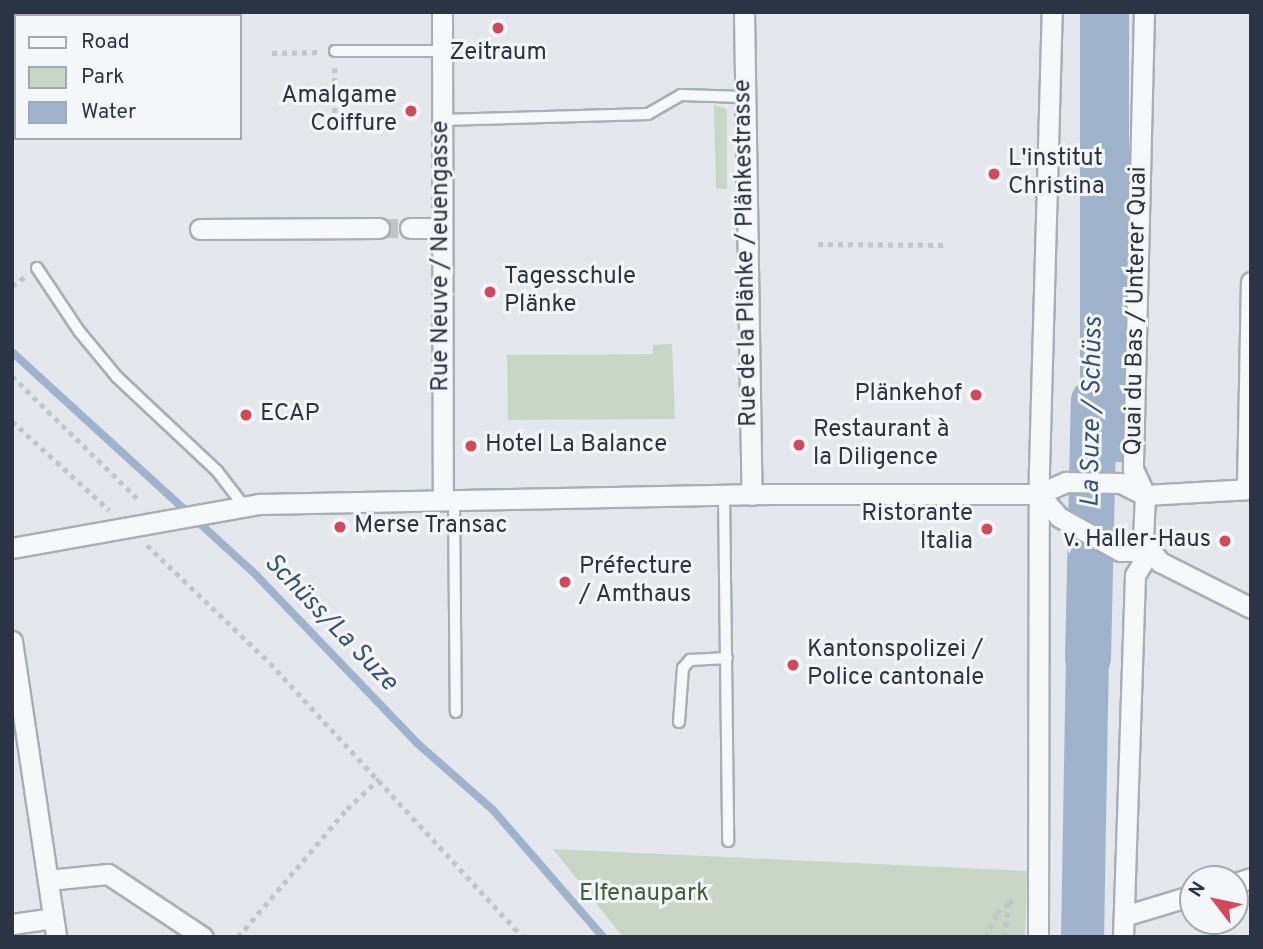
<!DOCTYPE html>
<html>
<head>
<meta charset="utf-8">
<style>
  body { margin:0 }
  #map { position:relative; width:1263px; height:949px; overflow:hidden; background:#e4e7ec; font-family:Overpass,sans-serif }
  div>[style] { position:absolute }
  .green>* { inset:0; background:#c9d6c5 }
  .water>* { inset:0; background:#9fb4cc; transform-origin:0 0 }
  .stream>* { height:8px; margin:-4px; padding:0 4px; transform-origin:4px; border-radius:4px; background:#9fb4cc }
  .river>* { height:46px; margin:-23px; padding:0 23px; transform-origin:23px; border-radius:23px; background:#9fb4cc }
  .minor-tunnel>* { height:19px; margin-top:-9.5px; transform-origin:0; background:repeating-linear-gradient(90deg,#bfc3cb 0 19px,transparent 0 29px) }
  .path>* { height:4.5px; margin-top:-2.25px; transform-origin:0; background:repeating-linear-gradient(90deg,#c2c5cb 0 5px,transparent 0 10px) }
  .roads { filter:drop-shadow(2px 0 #a9aeb7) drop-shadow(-2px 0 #a9aeb7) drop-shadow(0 2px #a9aeb7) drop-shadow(0 -2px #a9aeb7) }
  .service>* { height:10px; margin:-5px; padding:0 5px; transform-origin:5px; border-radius:5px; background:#f7f8fa }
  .minor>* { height:19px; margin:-9.5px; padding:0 9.5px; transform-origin:9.5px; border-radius:9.5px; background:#f7f8fa }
  .dots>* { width:19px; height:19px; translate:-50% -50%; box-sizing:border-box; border:4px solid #f4f6f9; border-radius:50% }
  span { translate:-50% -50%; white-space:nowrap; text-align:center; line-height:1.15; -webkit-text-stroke:6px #f4f6f9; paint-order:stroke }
  .poi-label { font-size:24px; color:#2b3445 }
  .right { translate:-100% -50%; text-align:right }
  .left { translate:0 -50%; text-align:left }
  .street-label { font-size:24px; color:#2b3445 }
  .park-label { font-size:24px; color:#3f6138 }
  .water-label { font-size:26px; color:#34527a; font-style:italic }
  .frame { position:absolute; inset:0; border:14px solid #2b3445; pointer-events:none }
  .legend { position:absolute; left:14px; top:14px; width:228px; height:126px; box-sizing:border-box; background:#f4f6f9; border:2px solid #a4a8b1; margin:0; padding:9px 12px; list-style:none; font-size:21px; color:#2b3445 }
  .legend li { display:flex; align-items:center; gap:14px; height:35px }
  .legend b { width:35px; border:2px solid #a4a8b1 }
  .north { position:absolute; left:1179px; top:865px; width:70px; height:70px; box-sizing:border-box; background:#f4f6f9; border:2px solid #a4a8b1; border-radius:50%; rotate:302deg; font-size:19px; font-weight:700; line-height:28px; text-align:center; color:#2b3445 }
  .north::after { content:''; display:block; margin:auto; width:24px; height:32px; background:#d1495b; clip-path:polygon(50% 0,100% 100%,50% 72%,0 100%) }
</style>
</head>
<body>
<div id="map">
  <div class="green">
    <div style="clip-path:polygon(714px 105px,727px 109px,727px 189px,716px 188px)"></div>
    <div style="clip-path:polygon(672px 344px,675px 419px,508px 420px,507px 355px,653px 354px,653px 345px)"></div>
    <div style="clip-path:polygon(553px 849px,1027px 871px,1025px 937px,623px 937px)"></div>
  </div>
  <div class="water">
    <div style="left:1080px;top:12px;width:49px;height:450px"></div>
    <div style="left:1067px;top:595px;width:43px;height:342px;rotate:1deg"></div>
  </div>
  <div class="stream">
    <div style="left:12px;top:352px;width:332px;rotate:42.4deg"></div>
    <div style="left:257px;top:576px;width:231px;rotate:46.2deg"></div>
    <div style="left:417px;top:743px;width:101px;rotate:41.4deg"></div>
    <div style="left:493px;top:810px;width:168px;rotate:49.1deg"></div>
  </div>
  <div class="river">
    <div style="left:1088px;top:658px;width:257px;rotate:-88.7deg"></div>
  </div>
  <div class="minor-tunnel">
    <div style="left:379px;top:228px;width:31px"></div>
  </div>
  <div class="path">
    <div style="left:272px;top:53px;width:50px;rotate:-1.1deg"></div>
    <div style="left:335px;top:68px;width:48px;rotate:90deg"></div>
    <div style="left:818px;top:244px;width:128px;rotate:0.4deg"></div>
    <div style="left:12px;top:286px;width:17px;rotate:-36deg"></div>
    <div style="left:12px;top:376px;width:177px;rotate:44.3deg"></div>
    <div style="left:12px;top:421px;width:132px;rotate:42.5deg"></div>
    <div style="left:147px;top:545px;width:170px;rotate:43.8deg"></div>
    <div style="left:270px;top:663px;width:373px;rotate:47.3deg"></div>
    <div style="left:238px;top:937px;width:168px;rotate:-49.6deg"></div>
    <div style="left:347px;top:809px;width:44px;rotate:-43.2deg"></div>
    <div style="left:985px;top:937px;width:27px;rotate:-63deg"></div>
    <div style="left:997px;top:913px;width:15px;rotate:-42deg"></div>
    <div style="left:1004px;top:937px;width:34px;rotate:-82deg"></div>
    <div style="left:1009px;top:903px;width:10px;rotate:-45deg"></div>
  </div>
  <div class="roads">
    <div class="service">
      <div style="left:20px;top:12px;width:4px;rotate:63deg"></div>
      <div style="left:335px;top:51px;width:107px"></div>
      <div style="left:12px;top:53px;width:4px;rotate:-27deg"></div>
      <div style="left:442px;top:120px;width:206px;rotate:-1.7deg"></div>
      <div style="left:648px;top:114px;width:38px;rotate:-30deg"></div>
      <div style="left:681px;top:95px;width:63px;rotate:1.8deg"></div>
      <div style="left:37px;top:268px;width:76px;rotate:56.3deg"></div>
      <div style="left:79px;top:331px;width:60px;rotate:50.4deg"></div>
      <div style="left:117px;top:377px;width:137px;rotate:43.2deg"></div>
      <div style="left:217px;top:471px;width:44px;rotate:52.4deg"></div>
      <div style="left:724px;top:495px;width:346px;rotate:89.3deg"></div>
      <div style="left:454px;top:500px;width:212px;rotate:89.5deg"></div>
      <div style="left:679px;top:722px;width:54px;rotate:-85.8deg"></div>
      <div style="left:683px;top:668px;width:11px;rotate:-49deg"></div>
      <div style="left:690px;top:660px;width:37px;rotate:-3deg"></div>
    </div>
    <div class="minor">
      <div style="left:442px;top:12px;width:488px;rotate:89.9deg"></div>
      <div style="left:744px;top:12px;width:483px;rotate:89.1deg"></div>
      <div style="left:1144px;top:12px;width:457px;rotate:91.4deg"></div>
      <div style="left:1133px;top:469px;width:29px;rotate:65deg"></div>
      <div style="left:1145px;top:495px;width:44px;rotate:92.6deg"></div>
      <div style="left:1143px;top:539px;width:29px;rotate:54deg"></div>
      <div style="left:1160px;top:562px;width:102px;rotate:26.8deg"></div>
      <div style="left:69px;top:16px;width:8px;rotate:-30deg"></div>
      <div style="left:410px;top:228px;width:32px"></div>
      <div style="left:200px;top:229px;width:179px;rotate:-0.3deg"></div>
      <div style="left:1247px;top:488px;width:206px;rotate:-88.9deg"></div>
      <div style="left:1039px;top:494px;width:30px;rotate:49deg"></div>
      <div style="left:1059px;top:517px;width:70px;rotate:29.1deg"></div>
      <div style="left:1120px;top:551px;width:30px"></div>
      <div style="left:12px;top:548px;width:252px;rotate:-10.1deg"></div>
      <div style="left:260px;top:504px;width:508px;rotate:-1.13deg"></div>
      <div style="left:768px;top:494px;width:271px"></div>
      <div style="left:1039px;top:494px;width:30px;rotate:-24deg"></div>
      <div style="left:1066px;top:482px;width:55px;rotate:1deg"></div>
      <div style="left:1121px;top:483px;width:27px;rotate:27deg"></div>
      <div style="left:1145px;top:495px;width:106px;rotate:-3.2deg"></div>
      <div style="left:12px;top:641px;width:299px;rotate:81.5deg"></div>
      <div style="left:48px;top:880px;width:60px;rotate:-5.7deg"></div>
      <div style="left:108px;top:874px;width:114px;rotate:33.6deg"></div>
      <div style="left:1235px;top:883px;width:17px;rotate:-17deg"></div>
      <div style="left:1124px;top:916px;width:72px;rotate:-16.9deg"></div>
      <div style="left:12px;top:924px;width:41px;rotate:-8.3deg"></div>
      <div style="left:1038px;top:937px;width:468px;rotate:-89.9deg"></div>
      <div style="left:1039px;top:469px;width:457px;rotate:-88.4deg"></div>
      <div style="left:1123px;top:937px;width:362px;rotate:-88.1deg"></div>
      <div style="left:1135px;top:575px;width:28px;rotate:-58deg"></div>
    </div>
  </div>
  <div class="dots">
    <div style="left:498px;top:28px;background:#d1495b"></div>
    <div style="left:411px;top:111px;background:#d1495b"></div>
    <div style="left:994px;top:174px;background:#d1495b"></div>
    <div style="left:490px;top:292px;background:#d1495b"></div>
    <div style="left:976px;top:395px;background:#d1495b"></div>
    <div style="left:246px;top:415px;background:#d1495b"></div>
    <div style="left:799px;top:445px;background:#d1495b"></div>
    <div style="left:471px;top:446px;background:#d1495b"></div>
    <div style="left:340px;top:527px;background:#d1495b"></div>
    <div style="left:987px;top:529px;background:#d1495b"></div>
    <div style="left:1225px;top:541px;background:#d1495b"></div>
    <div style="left:565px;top:582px;background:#d1495b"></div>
    <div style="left:793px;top:665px;background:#d1495b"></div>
  </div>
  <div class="poi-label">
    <span style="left:498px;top:54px">Zeitraum</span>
    <span class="right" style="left:397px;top:111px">Amalgame<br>Coiffure</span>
    <span class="left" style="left:1008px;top:174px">L'institut<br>Christina</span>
    <span class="left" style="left:504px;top:292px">Tagesschule<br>Plänke</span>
    <span class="right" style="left:962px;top:395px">Plänkehof</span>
    <span class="left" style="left:260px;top:415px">ECAP</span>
    <span class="left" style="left:813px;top:445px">Restaurant à<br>la Diligence</span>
    <span class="left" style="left:485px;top:446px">Hotel La Balance</span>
    <span class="right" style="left:973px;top:529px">Ristorante<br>Italia</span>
    <span class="left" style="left:354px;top:527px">Merse Transac</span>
    <span class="right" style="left:1211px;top:541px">v. Haller-Haus</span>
    <span class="left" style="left:579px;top:582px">Préfecture<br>/ Amthaus</span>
    <span class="left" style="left:807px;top:665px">Kantonspolizei /<br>Police cantonale</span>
  </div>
  <div class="street-label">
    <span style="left:747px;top:253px;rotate:-91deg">Rue de la Plänke / Plänkestrasse</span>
    <span style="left:442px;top:256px;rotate:-90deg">Rue Neuve / Neuengasse</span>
    <span style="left:1137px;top:311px;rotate:-89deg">Quai du Bas / Unterer Quai</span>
  </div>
  <div class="park-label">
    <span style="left:644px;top:895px">Elfenaupark</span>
  </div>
  <div class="water-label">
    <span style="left:1093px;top:412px;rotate:-89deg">La Suze / Schüss</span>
    <span style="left:330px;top:623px;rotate:46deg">Schüss/La Suze</span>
  </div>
  <div class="frame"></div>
  <ul class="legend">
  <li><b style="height:9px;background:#f7f8fa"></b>Road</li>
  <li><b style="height:19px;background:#c9d6c5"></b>Park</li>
  <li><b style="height:19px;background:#9fb4cc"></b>Water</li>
  </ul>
  <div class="north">N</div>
</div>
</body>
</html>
